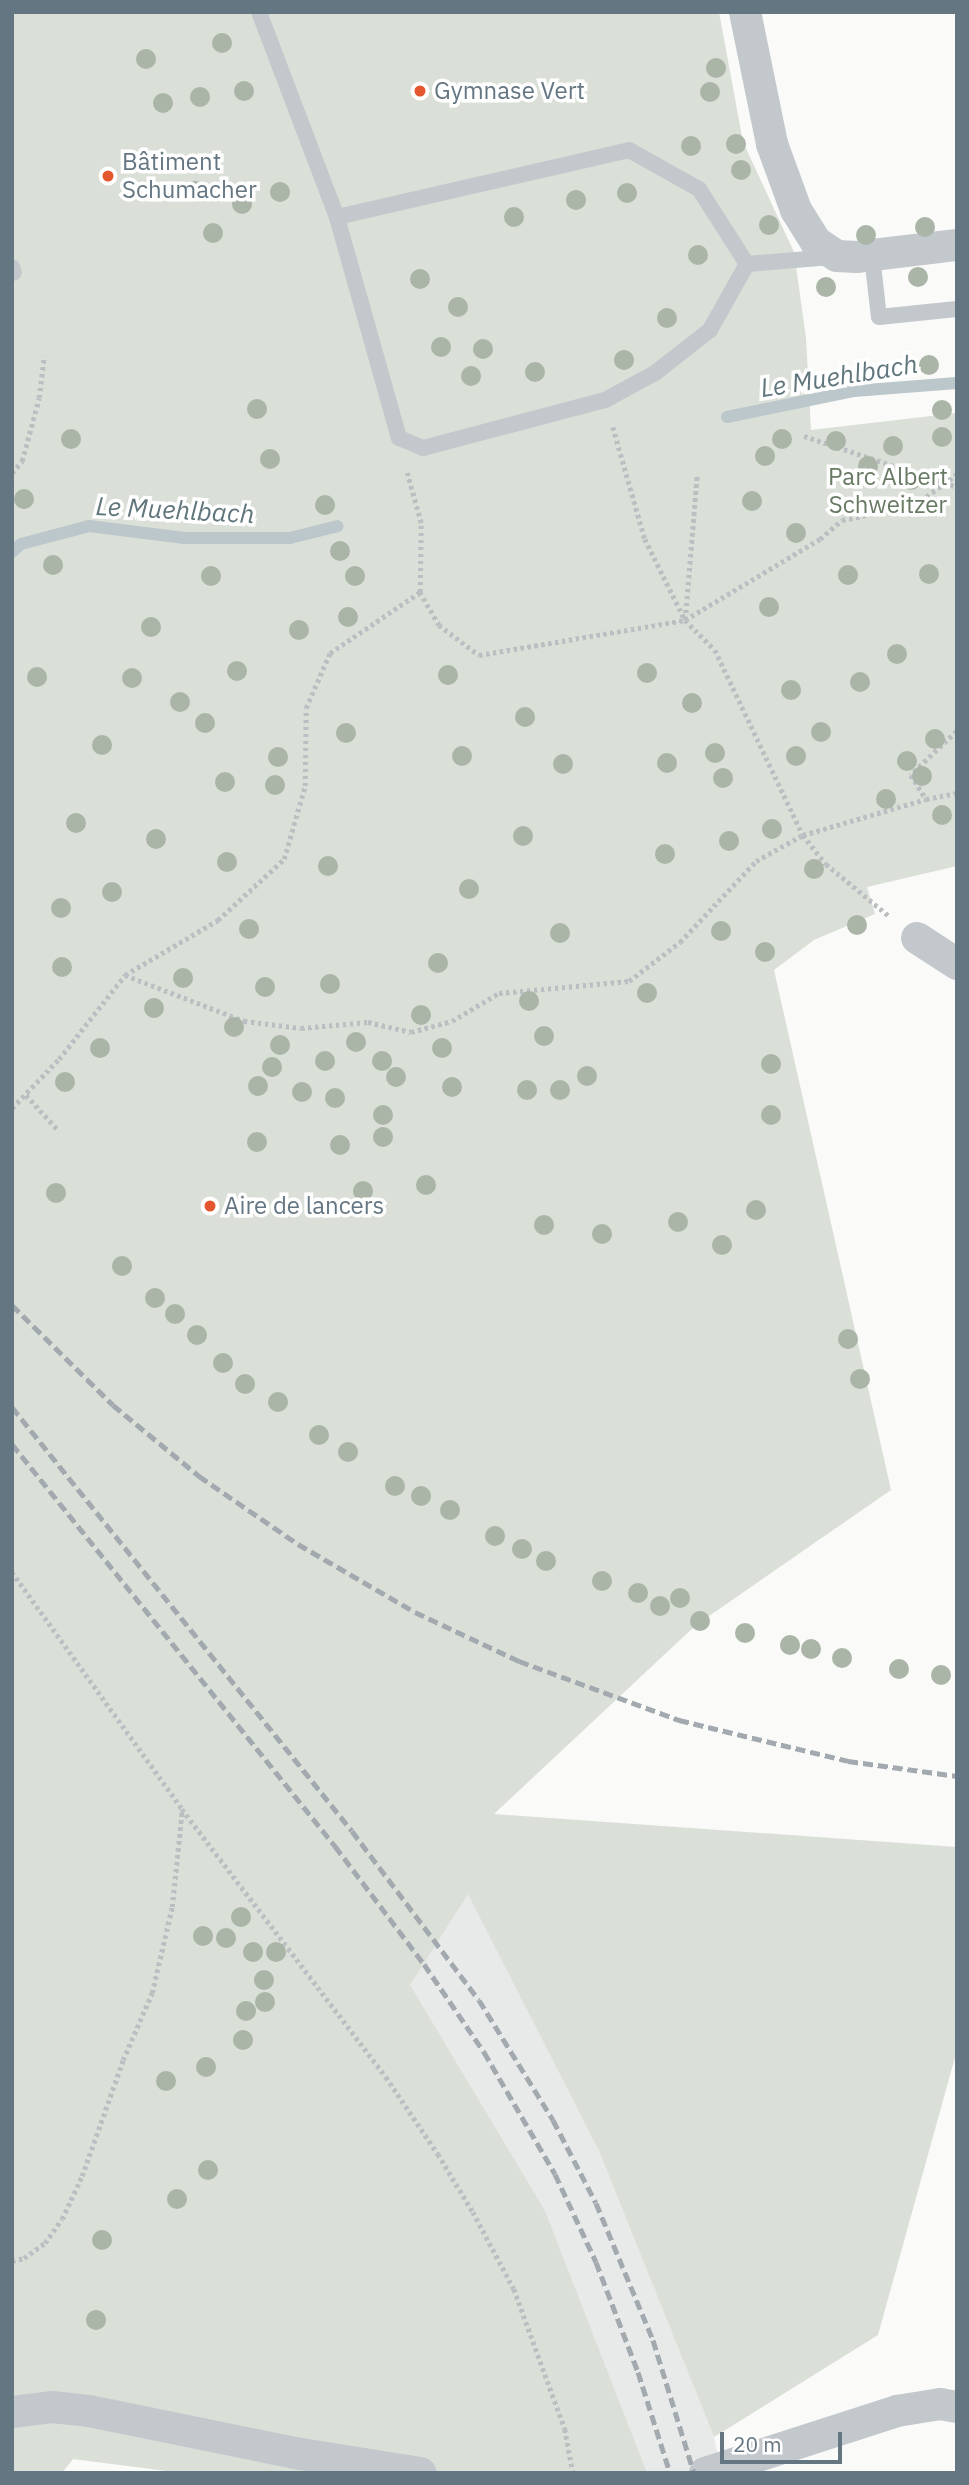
<!DOCTYPE html>
<html>
<head>
<meta charset="utf-8">
<style>
  body { margin:0 }
  #map { position:relative; width:969px; height:2485px; overflow:hidden; background:#fafaf8; font-family:"IBM Plex Sans",sans-serif }
  div>[style] { position:absolute }
  .built>* { inset:0; background:#e8e9e9 }
  .green>* { inset:0; background:#dadfd7 }
  .stream>* { height:12px; margin:-6px; padding:0 6px; transform-origin:6px; border-radius:6px; background:#bbc7cb }
  .path>* { height:4.5px; margin-top:-2.25px; transform-origin:0; background:repeating-linear-gradient(90deg,#bbbfc2 0 3.5px,transparent 0 7px) }
  .lane>* { height:16px; margin:-8px; padding:0 8px; transform-origin:8px; border-radius:8px; background:#c3c8cc }
  .street>* { height:32px; margin:-16px; padding:0 16px; transform-origin:16px; border-radius:16px; background:#c3c8cc }
  .rail>* { height:5px; margin-top:-2.5px; transform-origin:0; background:repeating-linear-gradient(90deg,#a2aab0 0 10px,transparent 0 15px) }
  .trees>* { width:20px; height:20px; margin:-10px; border-radius:50%; background:#aab4a7 }
  .dots>* { width:19px; height:19px; translate:-50% -50%; box-sizing:border-box; border:4px solid #fff; border-radius:50% }
  span { translate:-50% -50%; white-space:nowrap; text-align:center; line-height:1.15; -webkit-text-stroke:7px #fff; paint-order:stroke }
  .poi-label { font-size:24px; color:#657683 }
  .left { translate:0 -50%; text-align:left }
  .park-label { font-size:24px; color:#687a64 }
  .water-label { font-size:26px; color:#60757c; font-style:italic }
  .frame { position:absolute; inset:0; border:14px solid #657683; pointer-events:none }
  .scale { position:absolute; left:720px; top:2432px; width:122px; height:32px; box-sizing:border-box; border:4px solid #657683; border-top:0; padding-left:9px; font-size:21px; line-height:24px; white-space:nowrap; color:#657683; -webkit-text-stroke:5px #fff; paint-order:stroke }
</style>
</head>
<body>
<div id="map">
  <div class="built">
    <div style="clip-path:polygon(493px 1815px,468px 1893px,599px 2151px,714px 2437px,722px 2473px,647px 2473px,410px 1985px)"></div>
  </div>
  <div class="green">
    <div style="clip-path:polygon(12px 12px,719px 12px,743px 142px,794px 252px,806px 338px,811px 430px,957px 413px,957px 866px,867px 887px,875px 914px,814px 940px,774px 970px,891px 1490px,696px 1625px,494px 1814px,957px 1847px,957px 2050px,878px 2335px,714px 2437px,599px 2151px,468px 1894px,410px 1985px,545px 2211px,647px 2473px,182px 2473px,73px 2459px,62px 2473px,12px 2473px)"></div>
  </div>
  <div class="stream">
    <div style="left:727px;top:417px;width:130px;rotate:-11.6deg"></div>
    <div style="left:854px;top:391px;width:103px;rotate:-4.4deg"></div>
    <div style="left:12px;top:552px;width:12px;rotate:-42deg"></div>
    <div style="left:21px;top:544px;width:70px;rotate:-14.8deg"></div>
    <div style="left:89px;top:526px;width:96px;rotate:7.2deg"></div>
    <div style="left:184px;top:538px;width:106px"></div>
    <div style="left:290px;top:538px;width:49px;rotate:-14deg"></div>
  </div>
  <div class="path">
    <div style="left:613px;top:427px;width:116px;rotate:74.1deg"></div>
    <div style="left:645px;top:539px;width:90px;rotate:63.7deg"></div>
    <div style="left:685px;top:620px;width:42px;rotate:45deg"></div>
    <div style="left:715px;top:650px;width:205px;rotate:64.6deg"></div>
    <div style="left:803px;top:835px;width:37px;rotate:52deg"></div>
    <div style="left:826px;top:864px;width:82px;rotate:39.5deg"></div>
    <div style="left:804px;top:436px;width:161px;rotate:18.4deg"></div>
    <div style="left:12px;top:473px;width:16px;rotate:-50deg"></div>
    <div style="left:22px;top:461px;width:65px;rotate:-74.9deg"></div>
    <div style="left:39px;top:398px;width:42px;rotate:-83.2deg"></div>
    <div style="left:420px;top:592px;width:38px;rotate:60deg"></div>
    <div style="left:439px;top:625px;width:50px;rotate:36.9deg"></div>
    <div style="left:479px;top:655px;width:209px;rotate:-9.6deg"></div>
    <div style="left:685px;top:620px;width:145px;rotate:-85.3deg"></div>
    <div style="left:685px;top:620px;width:157px;rotate:-31deg"></div>
    <div style="left:820px;top:539px;width:29px;rotate:-41deg"></div>
    <div style="left:842px;top:520px;width:75px;rotate:-11.6deg"></div>
    <div style="left:915px;top:505px;width:52px;rotate:-36.4deg"></div>
    <div style="left:957px;top:731px;width:64px;rotate:136.3deg"></div>
    <div style="left:911px;top:775px;width:28px;rotate:58deg"></div>
    <div style="left:926px;top:799px;width:32px;rotate:-11deg"></div>
    <div style="left:125px;top:975px;width:128px;rotate:21.1deg"></div>
    <div style="left:244px;top:1021px;width:57px;rotate:7deg"></div>
    <div style="left:301px;top:1028px;width:67px;rotate:-5.1deg"></div>
    <div style="left:368px;top:1022px;width:44px;rotate:13.1deg"></div>
    <div style="left:411px;top:1032px;width:42px;rotate:-15deg"></div>
    <div style="left:452px;top:1021px;width:55px;rotate:-30.8deg"></div>
    <div style="left:499px;top:993px;width:131px;rotate:-5.3deg"></div>
    <div style="left:629px;top:981px;width:64px;rotate:-37.4deg"></div>
    <div style="left:680px;top:942px;width:111px;rotate:-46.8deg"></div>
    <div style="left:756px;top:861px;width:54px;rotate:-29deg"></div>
    <div style="left:803px;top:835px;width:128px;rotate:-16.3deg"></div>
    <div style="left:26px;top:1095px;width:49px;rotate:47.5deg"></div>
    <div style="left:12px;top:1108px;width:68px;rotate:-46.2deg"></div>
    <div style="left:59px;top:1059px;width:107px;rotate:-51.8deg"></div>
    <div style="left:125px;top:975px;width:108px;rotate:-30.6deg"></div>
    <div style="left:218px;top:920px;width:90px;rotate:-42.7deg"></div>
    <div style="left:284px;top:859px;width:76px;rotate:-74deg"></div>
    <div style="left:305px;top:786px;width:78px;rotate:-89.3deg"></div>
    <div style="left:306px;top:708px;width:60px;rotate:-66.4deg"></div>
    <div style="left:330px;top:653px;width:109px;rotate:-34.1deg"></div>
    <div style="left:420px;top:592px;width:69px;rotate:-89.2deg"></div>
    <div style="left:421px;top:523px;width:52px;rotate:-105.6deg"></div>
    <div style="left:12px;top:1572px;width:292px;rotate:54.3deg"></div>
    <div style="left:182px;top:1809px;width:337px;rotate:52.7deg"></div>
    <div style="left:386px;top:2077px;width:93px;rotate:56deg"></div>
    <div style="left:438px;top:2154px;width:68px;rotate:58.9deg"></div>
    <div style="left:473px;top:2212px;width:87px;rotate:62deg"></div>
    <div style="left:514px;top:2289px;width:149px;rotate:70deg"></div>
    <div style="left:565px;top:2429px;width:45px;rotate:79.7deg"></div>
    <div style="left:12px;top:2261px;width:12px;rotate:-14deg"></div>
    <div style="left:24px;top:2258px;width:26px;rotate:-36deg"></div>
    <div style="left:45px;top:2243px;width:29px;rotate:-55deg"></div>
    <div style="left:62px;top:2219px;width:47px;rotate:-65.1deg"></div>
    <div style="left:82px;top:2176px;width:123px;rotate:-70.5deg"></div>
    <div style="left:123px;top:2060px;width:73px;rotate:-66.6deg"></div>
    <div style="left:152px;top:1993px;width:88px;rotate:-76.9deg"></div>
    <div style="left:172px;top:1907px;width:98px;rotate:-84.1deg"></div>
  </div>
  <div class="lane">
    <div style="left:259px;top:12px;width:219px;rotate:69.2deg"></div>
    <div style="left:629px;top:150px;width:80px;rotate:29.1deg"></div>
    <div style="left:699px;top:189px;width:89px;rotate:57.4deg"></div>
    <div style="left:747px;top:264px;width:76px;rotate:119.3deg"></div>
    <div style="left:710px;top:330px;width:70px;rotate:142deg"></div>
    <div style="left:655px;top:373px;width:57px;rotate:151.6deg"></div>
    <div style="left:605px;top:400px;width:188px;rotate:165.2deg"></div>
    <div style="left:423px;top:448px;width:26px;rotate:-157deg"></div>
    <div style="left:399px;top:438px;width:230px;rotate:-105.7deg"></div>
    <div style="left:337px;top:217px;width:300px;rotate:-12.9deg"></div>
    <div style="left:872px;top:256px;width:61px;rotate:83.5deg"></div>
    <div style="left:879px;top:317px;width:78px;rotate:-5.9deg"></div>
    <div style="left:747px;top:264px;width:85px;rotate:-4.7deg"></div>
    <div style="left:12px;top:267px;width:6px;rotate:72deg"></div>
  </div>
  <div class="street">
    <div style="left:745px;top:12px;width:135px;rotate:78.4deg"></div>
    <div style="left:772px;top:144px;width:70px;rotate:70deg"></div>
    <div style="left:796px;top:210px;width:38px;rotate:58deg"></div>
    <div style="left:816px;top:242px;width:25px;rotate:34deg"></div>
    <div style="left:837px;top:256px;width:19px;rotate:3deg"></div>
    <div style="left:856px;top:257px;width:102px;rotate:-6.8deg"></div>
    <div style="left:917px;top:938px;width:48px;rotate:33deg"></div>
    <div style="left:12px;top:2412px;width:40px;rotate:-7.1deg"></div>
    <div style="left:52px;top:2407px;width:37px;rotate:6deg"></div>
    <div style="left:89px;top:2411px;width:216px;rotate:11.5deg"></div>
    <div style="left:301px;top:2454px;width:121px;rotate:9deg"></div>
    <div style="left:705px;top:2473px;width:202px;rotate:-17.9deg"></div>
    <div style="left:897px;top:2411px;width:44px;rotate:-9.2deg"></div>
    <div style="left:940px;top:2404px;width:17px;rotate:10deg"></div>
  </div>
  <div class="rail">
    <div style="left:12px;top:1305px;width:142px;rotate:44.7deg"></div>
    <div style="left:113px;top:1405px;width:112px;rotate:39.5deg"></div>
    <div style="left:199px;top:1476px;width:120px;rotate:34.5deg"></div>
    <div style="left:298px;top:1544px;width:135px;rotate:30.2deg"></div>
    <div style="left:415px;top:1612px;width:115px;rotate:25.2deg"></div>
    <div style="left:519px;top:1661px;width:171px;rotate:20.2deg"></div>
    <div style="left:679px;top:1720px;width:174px;rotate:13.6deg"></div>
    <div style="left:848px;top:1761px;width:110px;rotate:7.8deg"></div>
    <div style="left:12px;top:1407px;width:543px;rotate:51.27deg"></div>
    <div style="left:352px;top:1831px;width:211px;rotate:53.1deg"></div>
    <div style="left:479px;top:2000px;width:141px;rotate:58.3deg"></div>
    <div style="left:553px;top:2120px;width:93px;rotate:62.6deg"></div>
    <div style="left:596px;top:2203px;width:148px;rotate:67.4deg"></div>
    <div style="left:653px;top:2340px;width:139px;rotate:72.9deg"></div>
    <div style="left:12px;top:1444px;width:516px;rotate:51.22deg"></div>
    <div style="left:335px;top:1846px;width:148px;rotate:53deg"></div>
    <div style="left:424px;top:1964px;width:107px;rotate:55.7deg"></div>
    <div style="left:484px;top:2052px;width:141px;rotate:59.8deg"></div>
    <div style="left:555px;top:2174px;width:97px;rotate:65deg"></div>
    <div style="left:596px;top:2262px;width:118px;rotate:69.1deg"></div>
    <div style="left:638px;top:2372px;width:106px;rotate:72.4deg"></div>
  </div>
  <div class="trees">
    <div style="left:222px;top:43px"></div>
    <div style="left:146px;top:59px"></div>
    <div style="left:716px;top:68px"></div>
    <div style="left:244px;top:91px"></div>
    <div style="left:710px;top:92px"></div>
    <div style="left:200px;top:97px"></div>
    <div style="left:163px;top:103px"></div>
    <div style="left:736px;top:144px"></div>
    <div style="left:691px;top:146px"></div>
    <div style="left:741px;top:170px"></div>
    <div style="left:195px;top:191px"></div>
    <div style="left:280px;top:192px"></div>
    <div style="left:627px;top:193px"></div>
    <div style="left:576px;top:200px"></div>
    <div style="left:242px;top:204px"></div>
    <div style="left:514px;top:217px"></div>
    <div style="left:769px;top:225px"></div>
    <div style="left:925px;top:227px"></div>
    <div style="left:213px;top:233px"></div>
    <div style="left:866px;top:235px"></div>
    <div style="left:698px;top:255px"></div>
    <div style="left:918px;top:277px"></div>
    <div style="left:420px;top:279px"></div>
    <div style="left:826px;top:287px"></div>
    <div style="left:458px;top:307px"></div>
    <div style="left:667px;top:318px"></div>
    <div style="left:441px;top:347px"></div>
    <div style="left:483px;top:349px"></div>
    <div style="left:624px;top:360px"></div>
    <div style="left:929px;top:365px"></div>
    <div style="left:535px;top:372px"></div>
    <div style="left:471px;top:376px"></div>
    <div style="left:257px;top:409px"></div>
    <div style="left:942px;top:410px"></div>
    <div style="left:942px;top:437px"></div>
    <div style="left:71px;top:439px"></div>
    <div style="left:782px;top:439px"></div>
    <div style="left:836px;top:441px"></div>
    <div style="left:893px;top:446px"></div>
    <div style="left:765px;top:456px"></div>
    <div style="left:270px;top:459px"></div>
    <div style="left:868px;top:466px"></div>
    <div style="left:911px;top:480px"></div>
    <div style="left:24px;top:499px"></div>
    <div style="left:752px;top:501px"></div>
    <div style="left:325px;top:505px"></div>
    <div style="left:796px;top:533px"></div>
    <div style="left:340px;top:551px"></div>
    <div style="left:53px;top:565px"></div>
    <div style="left:929px;top:574px"></div>
    <div style="left:848px;top:575px"></div>
    <div style="left:211px;top:576px"></div>
    <div style="left:355px;top:576px"></div>
    <div style="left:769px;top:607px"></div>
    <div style="left:348px;top:617px"></div>
    <div style="left:151px;top:627px"></div>
    <div style="left:299px;top:630px"></div>
    <div style="left:897px;top:654px"></div>
    <div style="left:237px;top:671px"></div>
    <div style="left:647px;top:673px"></div>
    <div style="left:448px;top:675px"></div>
    <div style="left:37px;top:677px"></div>
    <div style="left:132px;top:678px"></div>
    <div style="left:860px;top:682px"></div>
    <div style="left:791px;top:690px"></div>
    <div style="left:180px;top:702px"></div>
    <div style="left:692px;top:703px"></div>
    <div style="left:525px;top:717px"></div>
    <div style="left:205px;top:723px"></div>
    <div style="left:821px;top:732px"></div>
    <div style="left:346px;top:733px"></div>
    <div style="left:935px;top:739px"></div>
    <div style="left:102px;top:745px"></div>
    <div style="left:715px;top:753px"></div>
    <div style="left:462px;top:756px"></div>
    <div style="left:796px;top:756px"></div>
    <div style="left:278px;top:757px"></div>
    <div style="left:907px;top:761px"></div>
    <div style="left:667px;top:763px"></div>
    <div style="left:563px;top:764px"></div>
    <div style="left:922px;top:776px"></div>
    <div style="left:723px;top:778px"></div>
    <div style="left:225px;top:782px"></div>
    <div style="left:275px;top:785px"></div>
    <div style="left:886px;top:799px"></div>
    <div style="left:942px;top:815px"></div>
    <div style="left:76px;top:823px"></div>
    <div style="left:772px;top:829px"></div>
    <div style="left:523px;top:836px"></div>
    <div style="left:156px;top:839px"></div>
    <div style="left:729px;top:841px"></div>
    <div style="left:665px;top:854px"></div>
    <div style="left:227px;top:862px"></div>
    <div style="left:328px;top:866px"></div>
    <div style="left:814px;top:869px"></div>
    <div style="left:469px;top:889px"></div>
    <div style="left:112px;top:892px"></div>
    <div style="left:61px;top:908px"></div>
    <div style="left:857px;top:925px"></div>
    <div style="left:249px;top:929px"></div>
    <div style="left:721px;top:931px"></div>
    <div style="left:560px;top:933px"></div>
    <div style="left:765px;top:952px"></div>
    <div style="left:438px;top:963px"></div>
    <div style="left:62px;top:967px"></div>
    <div style="left:183px;top:978px"></div>
    <div style="left:330px;top:984px"></div>
    <div style="left:265px;top:987px"></div>
    <div style="left:647px;top:993px"></div>
    <div style="left:529px;top:1001px"></div>
    <div style="left:154px;top:1008px"></div>
    <div style="left:421px;top:1015px"></div>
    <div style="left:234px;top:1027px"></div>
    <div style="left:544px;top:1036px"></div>
    <div style="left:356px;top:1042px"></div>
    <div style="left:280px;top:1045px"></div>
    <div style="left:100px;top:1048px"></div>
    <div style="left:442px;top:1048px"></div>
    <div style="left:325px;top:1061px"></div>
    <div style="left:382px;top:1061px"></div>
    <div style="left:771px;top:1064px"></div>
    <div style="left:272px;top:1067px"></div>
    <div style="left:587px;top:1076px"></div>
    <div style="left:396px;top:1077px"></div>
    <div style="left:65px;top:1082px"></div>
    <div style="left:258px;top:1086px"></div>
    <div style="left:452px;top:1087px"></div>
    <div style="left:527px;top:1090px"></div>
    <div style="left:560px;top:1090px"></div>
    <div style="left:302px;top:1092px"></div>
    <div style="left:335px;top:1098px"></div>
    <div style="left:383px;top:1115px"></div>
    <div style="left:771px;top:1115px"></div>
    <div style="left:383px;top:1137px"></div>
    <div style="left:257px;top:1142px"></div>
    <div style="left:340px;top:1145px"></div>
    <div style="left:426px;top:1185px"></div>
    <div style="left:363px;top:1191px"></div>
    <div style="left:56px;top:1193px"></div>
    <div style="left:756px;top:1210px"></div>
    <div style="left:678px;top:1222px"></div>
    <div style="left:544px;top:1225px"></div>
    <div style="left:602px;top:1234px"></div>
    <div style="left:722px;top:1245px"></div>
    <div style="left:122px;top:1266px"></div>
    <div style="left:155px;top:1298px"></div>
    <div style="left:175px;top:1314px"></div>
    <div style="left:197px;top:1335px"></div>
    <div style="left:848px;top:1339px"></div>
    <div style="left:223px;top:1363px"></div>
    <div style="left:860px;top:1379px"></div>
    <div style="left:245px;top:1384px"></div>
    <div style="left:278px;top:1402px"></div>
    <div style="left:319px;top:1435px"></div>
    <div style="left:348px;top:1452px"></div>
    <div style="left:395px;top:1486px"></div>
    <div style="left:421px;top:1496px"></div>
    <div style="left:450px;top:1510px"></div>
    <div style="left:495px;top:1536px"></div>
    <div style="left:522px;top:1549px"></div>
    <div style="left:546px;top:1561px"></div>
    <div style="left:602px;top:1581px"></div>
    <div style="left:638px;top:1593px"></div>
    <div style="left:680px;top:1598px"></div>
    <div style="left:660px;top:1606px"></div>
    <div style="left:700px;top:1621px"></div>
    <div style="left:745px;top:1633px"></div>
    <div style="left:790px;top:1645px"></div>
    <div style="left:811px;top:1649px"></div>
    <div style="left:842px;top:1658px"></div>
    <div style="left:899px;top:1669px"></div>
    <div style="left:941px;top:1675px"></div>
    <div style="left:241px;top:1917px"></div>
    <div style="left:203px;top:1936px"></div>
    <div style="left:226px;top:1938px"></div>
    <div style="left:253px;top:1952px"></div>
    <div style="left:276px;top:1952px"></div>
    <div style="left:264px;top:1980px"></div>
    <div style="left:265px;top:2002px"></div>
    <div style="left:246px;top:2011px"></div>
    <div style="left:243px;top:2040px"></div>
    <div style="left:206px;top:2067px"></div>
    <div style="left:166px;top:2081px"></div>
    <div style="left:208px;top:2170px"></div>
    <div style="left:177px;top:2199px"></div>
    <div style="left:102px;top:2240px"></div>
    <div style="left:96px;top:2320px"></div>
  </div>
  <div class="dots">
    <div style="left:420px;top:91px;background:#e4572e"></div>
    <div style="left:108px;top:176px;background:#e4572e"></div>
    <div style="left:210px;top:1206px;background:#e4572e"></div>
  </div>
  <div class="poi-label">
    <span class="left" style="left:434px;top:91px">Gymnase Vert</span>
    <span class="left" style="left:122px;top:176px">Bâtiment<br>Schumacher</span>
    <span class="left" style="left:224px;top:1206px">Aire de lancers</span>
  </div>
  <div class="park-label">
    <span style="left:888px;top:491px">Parc Albert<br>Schweitzer</span>
  </div>
  <div class="water-label">
    <span style="left:839px;top:376px;rotate:-9deg">Le Muehlbach</span>
    <span style="left:175px;top:510px;rotate:3deg">Le Muehlbach</span>
  </div>
  <div class="frame"></div>
  <div class="scale">20 m</div>
</div>
</body>
</html>
